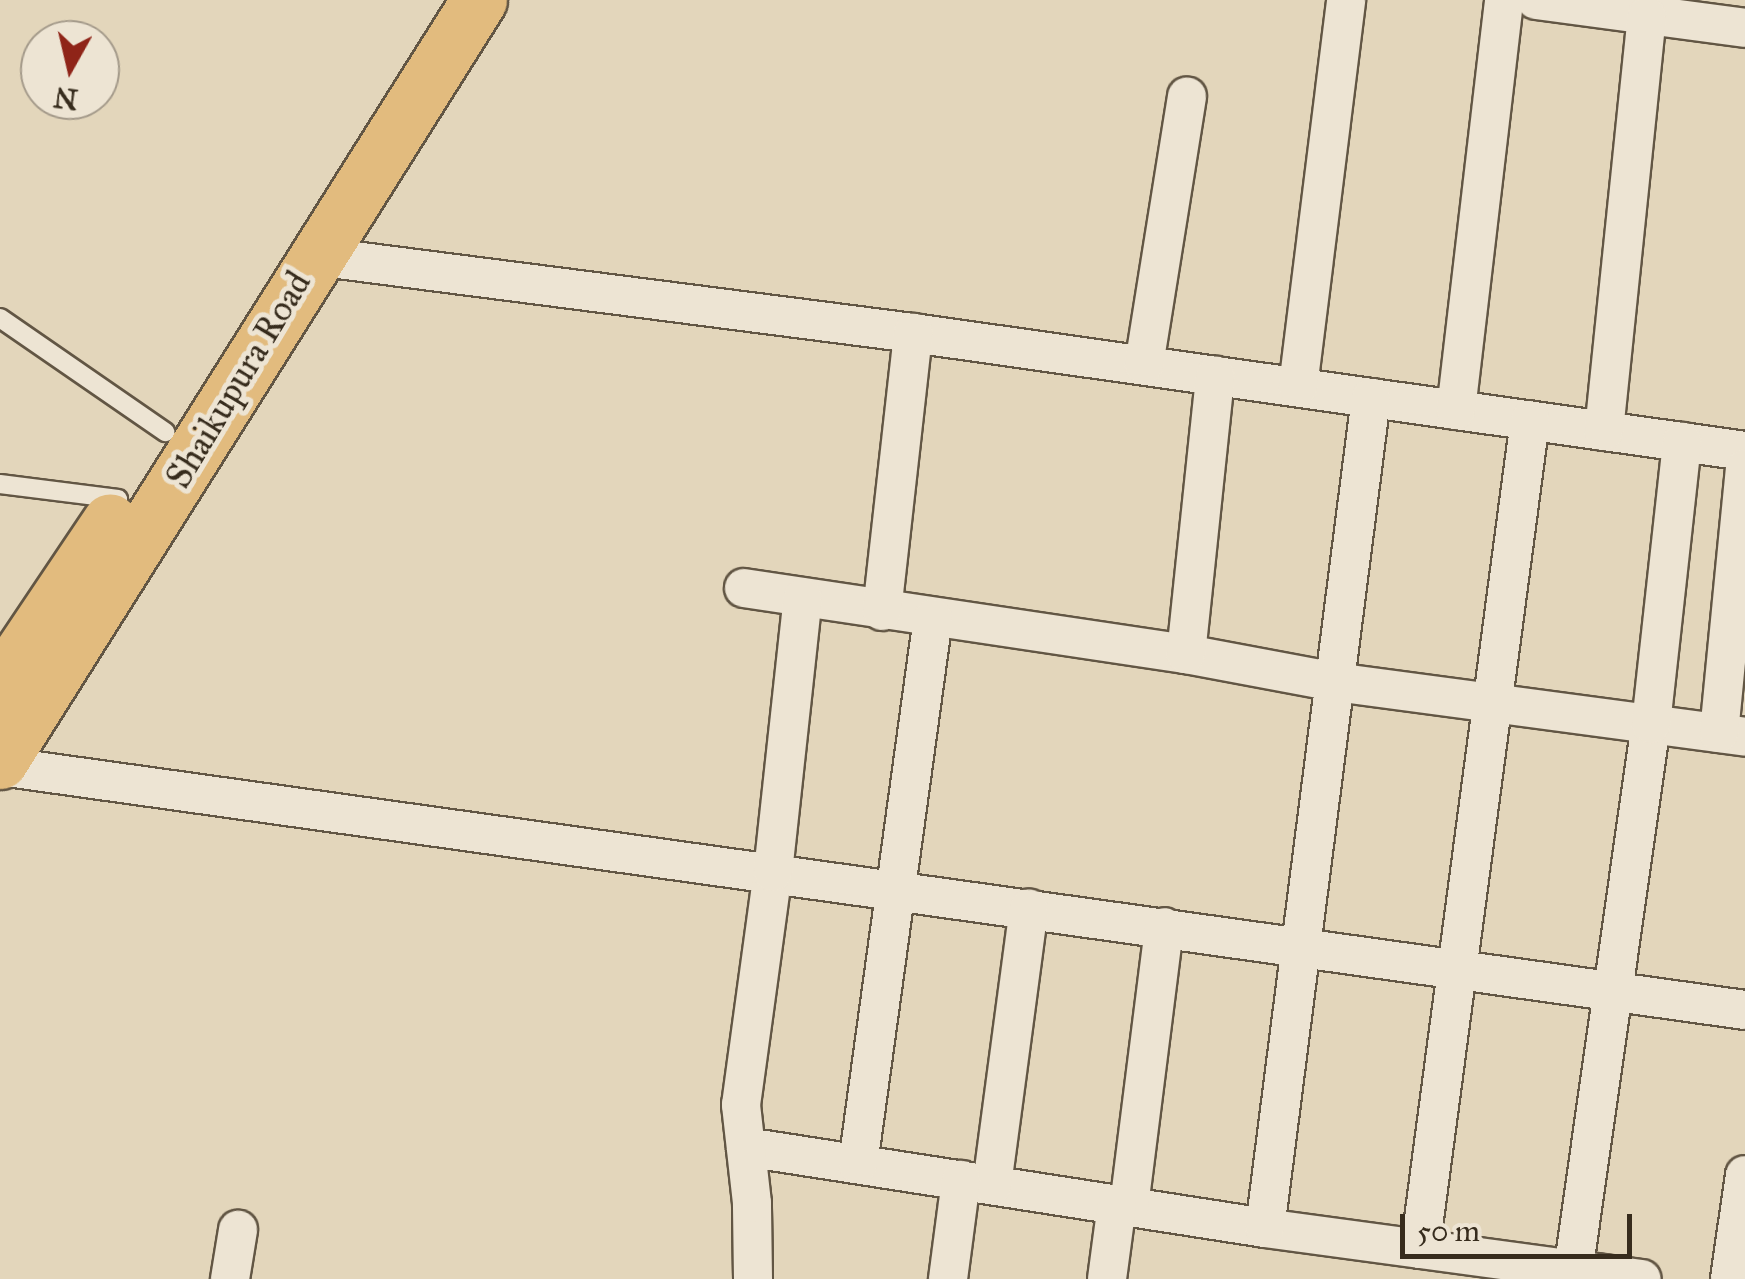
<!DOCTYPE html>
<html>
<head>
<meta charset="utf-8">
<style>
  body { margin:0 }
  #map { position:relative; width:1745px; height:1279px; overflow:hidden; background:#e3d6bb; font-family:"IM FELL Great Primer",serif }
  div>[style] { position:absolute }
  .roads { filter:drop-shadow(2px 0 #625644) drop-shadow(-2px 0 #625644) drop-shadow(0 2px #625644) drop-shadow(0 -2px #625644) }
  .lane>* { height:18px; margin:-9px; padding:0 9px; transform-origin:9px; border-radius:9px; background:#ede4d3 }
  .street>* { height:38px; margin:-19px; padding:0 19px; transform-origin:19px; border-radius:19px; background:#ede4d3 }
  .highway>* { height:55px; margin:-27.5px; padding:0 27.5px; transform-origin:27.5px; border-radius:27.5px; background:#e2bb7e }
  span { translate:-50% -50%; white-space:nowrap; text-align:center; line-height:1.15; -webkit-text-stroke:10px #ede4d3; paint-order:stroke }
  .street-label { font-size:35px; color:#372c1d }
  .north { position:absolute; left:20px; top:20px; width:100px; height:100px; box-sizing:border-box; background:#ede4d3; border:2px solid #a49a8a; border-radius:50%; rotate:188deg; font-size:28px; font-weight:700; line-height:40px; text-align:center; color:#372c1d }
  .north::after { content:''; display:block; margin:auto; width:35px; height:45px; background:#8f2418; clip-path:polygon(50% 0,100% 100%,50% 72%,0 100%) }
  .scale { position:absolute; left:1400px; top:1214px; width:232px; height:45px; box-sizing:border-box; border:5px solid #372c1d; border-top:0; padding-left:12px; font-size:30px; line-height:35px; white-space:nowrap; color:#372c1d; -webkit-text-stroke:8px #ede4d3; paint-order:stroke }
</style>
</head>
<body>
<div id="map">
  <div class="roads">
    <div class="lane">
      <div style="left:0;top:318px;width:201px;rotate:34.6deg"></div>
      <div style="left:0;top:484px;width:119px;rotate:7.2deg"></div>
    </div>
    <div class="street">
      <div style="left:1536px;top:0;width:211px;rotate:7.6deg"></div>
      <div style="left:315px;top:256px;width:603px;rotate:7.34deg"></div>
      <div style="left:913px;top:333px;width:840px;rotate:8.07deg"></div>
      <div style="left:1144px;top:365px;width:272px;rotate:-80.9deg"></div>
      <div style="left:1298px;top:387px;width:390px;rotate:-82.9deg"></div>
      <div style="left:1456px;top:410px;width:413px;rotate:-83.3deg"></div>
      <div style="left:1604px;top:431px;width:417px;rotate:-84.1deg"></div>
      <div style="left:744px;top:588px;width:447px;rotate:8.5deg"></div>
      <div style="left:1186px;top:654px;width:152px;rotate:10.6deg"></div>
      <div style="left:1335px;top:682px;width:414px;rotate:7.6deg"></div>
      <div style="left:882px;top:611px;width:280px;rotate:-83.6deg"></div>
      <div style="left:1186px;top:654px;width:280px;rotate:-84deg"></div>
      <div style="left:1719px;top:733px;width:266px;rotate:-84.4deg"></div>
      <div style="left:0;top:766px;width:1762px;rotate:7.96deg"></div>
      <div style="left:746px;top:1147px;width:525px;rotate:8.87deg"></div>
      <div style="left:1265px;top:1228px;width:380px;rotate:7.7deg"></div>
      <div style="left:858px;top:1164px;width:551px;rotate:-82.18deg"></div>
      <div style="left:992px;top:1185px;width:279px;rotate:-82.4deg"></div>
      <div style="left:1129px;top:1206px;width:281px;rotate:-82.8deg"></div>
      <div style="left:1265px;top:1228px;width:837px;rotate:-82.72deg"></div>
      <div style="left:1420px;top:1249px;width:836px;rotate:-82.44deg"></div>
      <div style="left:230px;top:1279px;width:50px;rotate:-80.7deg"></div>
      <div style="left:753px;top:1279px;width:76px;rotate:-90.8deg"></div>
      <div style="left:752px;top:1203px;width:99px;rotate:-96.4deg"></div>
      <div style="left:741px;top:1105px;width:235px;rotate:-82.2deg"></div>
      <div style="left:773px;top:872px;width:276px;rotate:-83.8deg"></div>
      <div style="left:948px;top:1279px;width:100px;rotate:-82.5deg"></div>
      <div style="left:1107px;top:1279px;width:76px;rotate:-82.4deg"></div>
      <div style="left:1572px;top:1279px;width:561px;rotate:-81.9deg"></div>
      <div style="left:1651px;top:724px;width:284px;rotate:-83.7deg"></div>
      <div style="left:1730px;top:1279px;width:105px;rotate:-81.8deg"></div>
    </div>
    <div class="highway">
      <div style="left:0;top:685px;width:197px;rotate:-56.1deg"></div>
      <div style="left:0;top:761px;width:899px;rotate:-57.81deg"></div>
    </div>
  </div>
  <div class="street-label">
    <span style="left:239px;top:380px;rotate:-59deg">Shaikupura Road</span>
  </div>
  <div class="north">N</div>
  <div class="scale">50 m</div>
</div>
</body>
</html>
